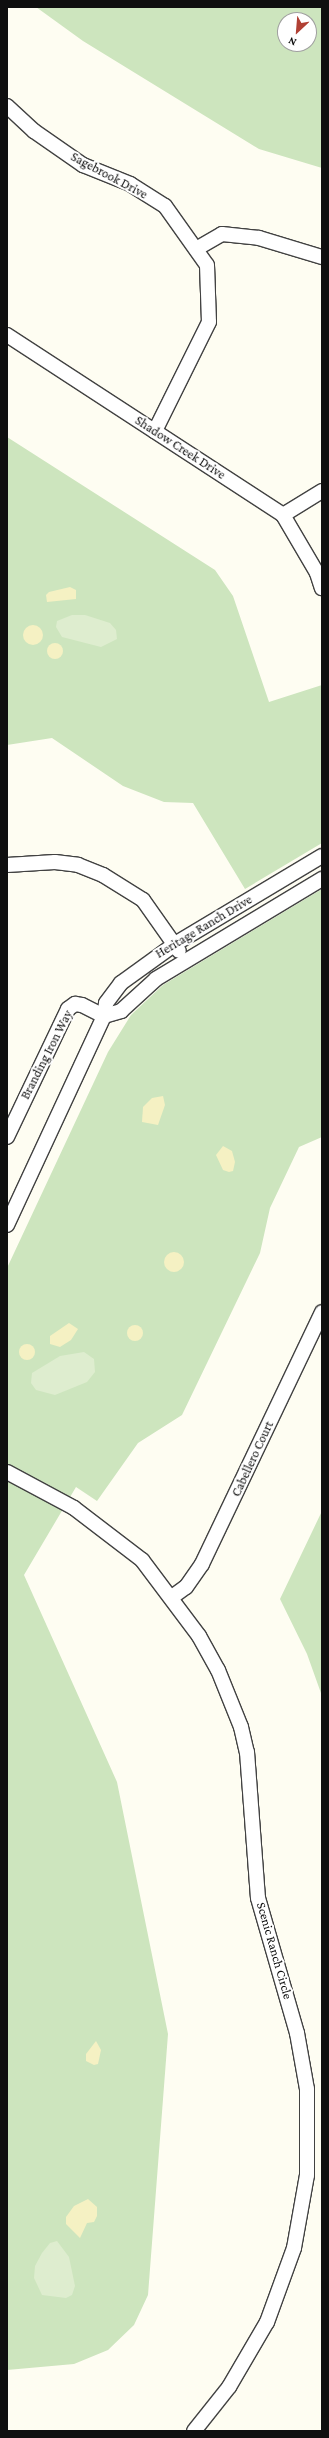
<!DOCTYPE html>
<html>
<head>
<meta charset="utf-8">
<style>
  body { margin:0 }
  #map { position:relative; width:329px; height:2438px; overflow:hidden; background:#fefdf2; font-family:"Crimson Pro",serif }
  div>[style] { position:absolute }
  .green>* { inset:0; background:#cde5be }
  .sand>* { inset:0; background:#f5f1c3 }
  .round { border-radius:50% }
  .pitch>* { inset:0; background:#deedcf }
  .roads { filter:drop-shadow(1px 0 #424242) drop-shadow(-1px 0 #424242) drop-shadow(0 1px #424242) drop-shadow(0 -1px #424242) }
  .minor>* { height:14px; margin:-7px; padding:0 7px; transform-origin:7px; border-radius:7px; background:#fff }
  span { translate:-50% -50%; white-space:nowrap; text-align:center; line-height:1.15; -webkit-text-stroke:4px #fff; paint-order:stroke }
  .street-label { font-size:13px; color:#0f0f0f }
  .frame { position:absolute; inset:0; border:8px solid #0f0f0f; pointer-events:none }
  .north { position:absolute; left:277px; top:12px; width:40px; height:40px; box-sizing:border-box; background:#fff; border:1px solid #9f9f9f; border-radius:50%; rotate:206deg; font-size:11px; font-weight:700; line-height:16px; text-align:center; color:#0f0f0f }
  .north::after { content:''; display:block; margin:auto; width:14px; height:18px; background:#b14034; clip-path:polygon(50% 0,100% 100%,50% 72%,0 100%) }
</style>
</head>
<body>
<div id="map">
  <div class="green">
    <div style="clip-path:polygon(evenodd,36px 7px,322px 7px,322px 168px,259px 149px,83px 41px,36px 7px,285px 20px,309px 20px,309px 44px,285px 44px,285px 20px)"></div>
    <div style="clip-path:polygon(7px 437px,215px 570px,233px 596px,269px 702px,322px 685px,322px 843px,245px 889px,193px 803px,164px 802px,123px 786px,52px 738px,7px 745px)"></div>
    <div style="clip-path:polygon(322px 889px,322px 1137px,299px 1147px,270px 1208px,260px 1253px,182px 1415px,138px 1443px,97px 1501px,76px 1487px,24px 1575px,117px 1782px,168px 2034px,148px 2295px,134px 2325px,108px 2350px,74px 2364px,7px 2370px,7px 1268px,108px 1052px,131px 1015px,163px 985px)"></div>
    <div style="clip-path:polygon(322px 1511px,322px 1696px,307px 1654px,280px 1599px)"></div>
  </div>
  <div class="sand">
    <div style="clip-path:polygon(70px 587px,76px 590px,76px 599px,47px 602px,46px 595px,49px 592px)"></div>
    <div class="round" style="left:23px;top:625px;width:20px;height:20px"></div>
    <div class="round" style="left:47px;top:643px;width:16px;height:16px"></div>
    <div style="clip-path:polygon(163px 1096px,165px 1105px,158px 1125px,142px 1122px,143px 1107px,152px 1098px)"></div>
    <div style="clip-path:polygon(223px 1146px,232px 1151px,235px 1162px,233px 1171px,229px 1172px,223px 1170px,216px 1155px)"></div>
    <div class="round" style="left:164px;top:1252px;width:20px;height:20px"></div>
    <div style="clip-path:polygon(69px 1323px,78px 1329px,71px 1340px,60px 1347px,50px 1344px,50px 1336px)"></div>
    <div class="round" style="left:127px;top:1325px;width:16px;height:16px"></div>
    <div class="round" style="left:19px;top:1344px;width:16px;height:16px"></div>
    <div style="clip-path:polygon(96px 2041px,101px 2050px,98px 2064px,94px 2065px,86px 2061px,86px 2054px)"></div>
    <div style="clip-path:polygon(88px 2199px,97px 2207px,97px 2216px,94px 2222px,87px 2223px,80px 2238px,66px 2224px,66px 2217px,74px 2206px)"></div>
  </div>
  <div class="pitch">
    <div style="clip-path:polygon(72px 615px,85px 615px,110px 623px,116px 630px,117px 639px,101px 647px,62px 637px,56px 627px,57px 621px)"></div>
    <div style="clip-path:polygon(84px 1352px,94px 1359px,95px 1372px,87px 1382px,55px 1395px,36px 1390px,31px 1383px,32px 1373px,60px 1356px)"></div>
    <div style="clip-path:polygon(57px 2241px,69px 2257px,75px 2286px,72px 2295px,66px 2298px,42px 2295px,34px 2278px,35px 2266px,42px 2253px,50px 2243px)"></div>
  </div>
  <div class="roads">
    <div class="minor">
      <div style="left:7px;top:106px;width:37px;rotate:43deg"></div>
      <div style="left:34px;top:131px;width:60px;rotate:34.8deg"></div>
      <div style="left:83px;top:165px;width:51px;rotate:22deg"></div>
      <div style="left:130px;top:184px;width:41px;rotate:32.2deg"></div>
      <div style="left:165px;top:206px;width:72px;rotate:54.6deg"></div>
      <div style="left:207px;top:265px;width:57px;rotate:88deg"></div>
      <div style="left:209px;top:322px;width:122px;rotate:116.4deg"></div>
      <div style="left:196px;top:249px;width:30px;rotate:-30deg"></div>
      <div style="left:222px;top:234px;width:37px;rotate:6deg"></div>
      <div style="left:259px;top:238px;width:66px;rotate:16.8deg"></div>
      <div style="left:7px;top:335px;width:330px;rotate:33.1deg"></div>
      <div style="left:283px;top:515px;width:67px;rotate:59.6deg"></div>
      <div style="left:317px;top:573px;width:16px;rotate:72deg"></div>
      <div style="left:283px;top:515px;width:46px;rotate:-31.6deg"></div>
      <div style="left:7px;top:865px;width:48px;rotate:-3.6deg"></div>
      <div style="left:55px;top:862px;width:23px;rotate:7deg"></div>
      <div style="left:78px;top:865px;width:27px;rotate:22deg"></div>
      <div style="left:103px;top:875px;width:47px;rotate:32deg"></div>
      <div style="left:143px;top:900px;width:62px;rotate:54.8deg"></div>
      <div style="left:104px;top:1016px;width:18px;rotate:-16deg"></div>
      <div style="left:121px;top:1011px;width:47px;rotate:-42.4deg"></div>
      <div style="left:156px;top:979px;width:194px;rotate:-31.1deg"></div>
      <div style="left:7px;top:1137px;width:142px;rotate:-64.5deg"></div>
      <div style="left:68px;top:1009px;width:9px;rotate:-36deg"></div>
      <div style="left:75px;top:1004px;width:7px;rotate:8deg"></div>
      <div style="left:82px;top:1005px;width:25px;rotate:27deg"></div>
      <div style="left:7px;top:1225px;width:230px;rotate:-65.1deg"></div>
      <div style="left:104px;top:1016px;width:13px;rotate:-81deg"></div>
      <div style="left:106px;top:1003px;width:25px;rotate:-53deg"></div>
      <div style="left:121px;top:983px;width:67px;rotate:-35.8deg"></div>
      <div style="left:175px;top:944px;width:171px;rotate:-30.9deg"></div>
      <div style="left:7px;top:1472px;width:76px;rotate:28.2deg"></div>
      <div style="left:74px;top:1508px;width:86px;rotate:37.4deg"></div>
      <div style="left:142px;top:1560px;width:95px;rotate:53.1deg"></div>
      <div style="left:199px;top:1636px;width:39px;rotate:61deg"></div>
      <div style="left:218px;top:1670px;width:61px;rotate:68deg"></div>
      <div style="left:241px;top:1727px;width:26px;rotate:77deg"></div>
      <div style="left:247px;top:1752px;width:146px;rotate:85.7deg"></div>
      <div style="left:258px;top:1898px;width:141px;rotate:73.9deg"></div>
      <div style="left:297px;top:2033px;width:57px;rotate:79.9deg"></div>
      <div style="left:307px;top:2089px;width:86px;rotate:90deg"></div>
      <div style="left:307px;top:2175px;width:74px;rotate:100.1deg"></div>
      <div style="left:294px;top:2248px;width:79px;rotate:110deg"></div>
      <div style="left:267px;top:2322px;width:75px;rotate:120.3deg"></div>
      <div style="left:229px;top:2387px;width:56px;rotate:128.5deg"></div>
      <div style="left:172px;top:1597px;width:17px;rotate:-36deg"></div>
      <div style="left:186px;top:1587px;width:28px;rotate:-55deg"></div>
      <div style="left:202px;top:1564px;width:279px;rotate:-64.5deg"></div>
    </div>
  </div>
  <div class="street-label">
    <span style="left:109px;top:176px;rotate:28deg">Sagebrook Drive</span>
    <span style="left:180px;top:448px;rotate:33deg">Shadow Creek Drive</span>
    <span style="left:204px;top:927px;rotate:-31deg">Heritage Ranch Drive</span>
    <span style="left:47px;top:1055px;rotate:-63deg">Branding Iron Way</span>
    <span style="left:253px;top:1459px;rotate:-65deg">Cabellero Court</span>
    <span style="left:274px;top:1951px;rotate:74deg">Scenic Ranch Circle</span>
  </div>
  <div class="frame"></div>
  <div class="north">N</div>
</div>
</body>
</html>
